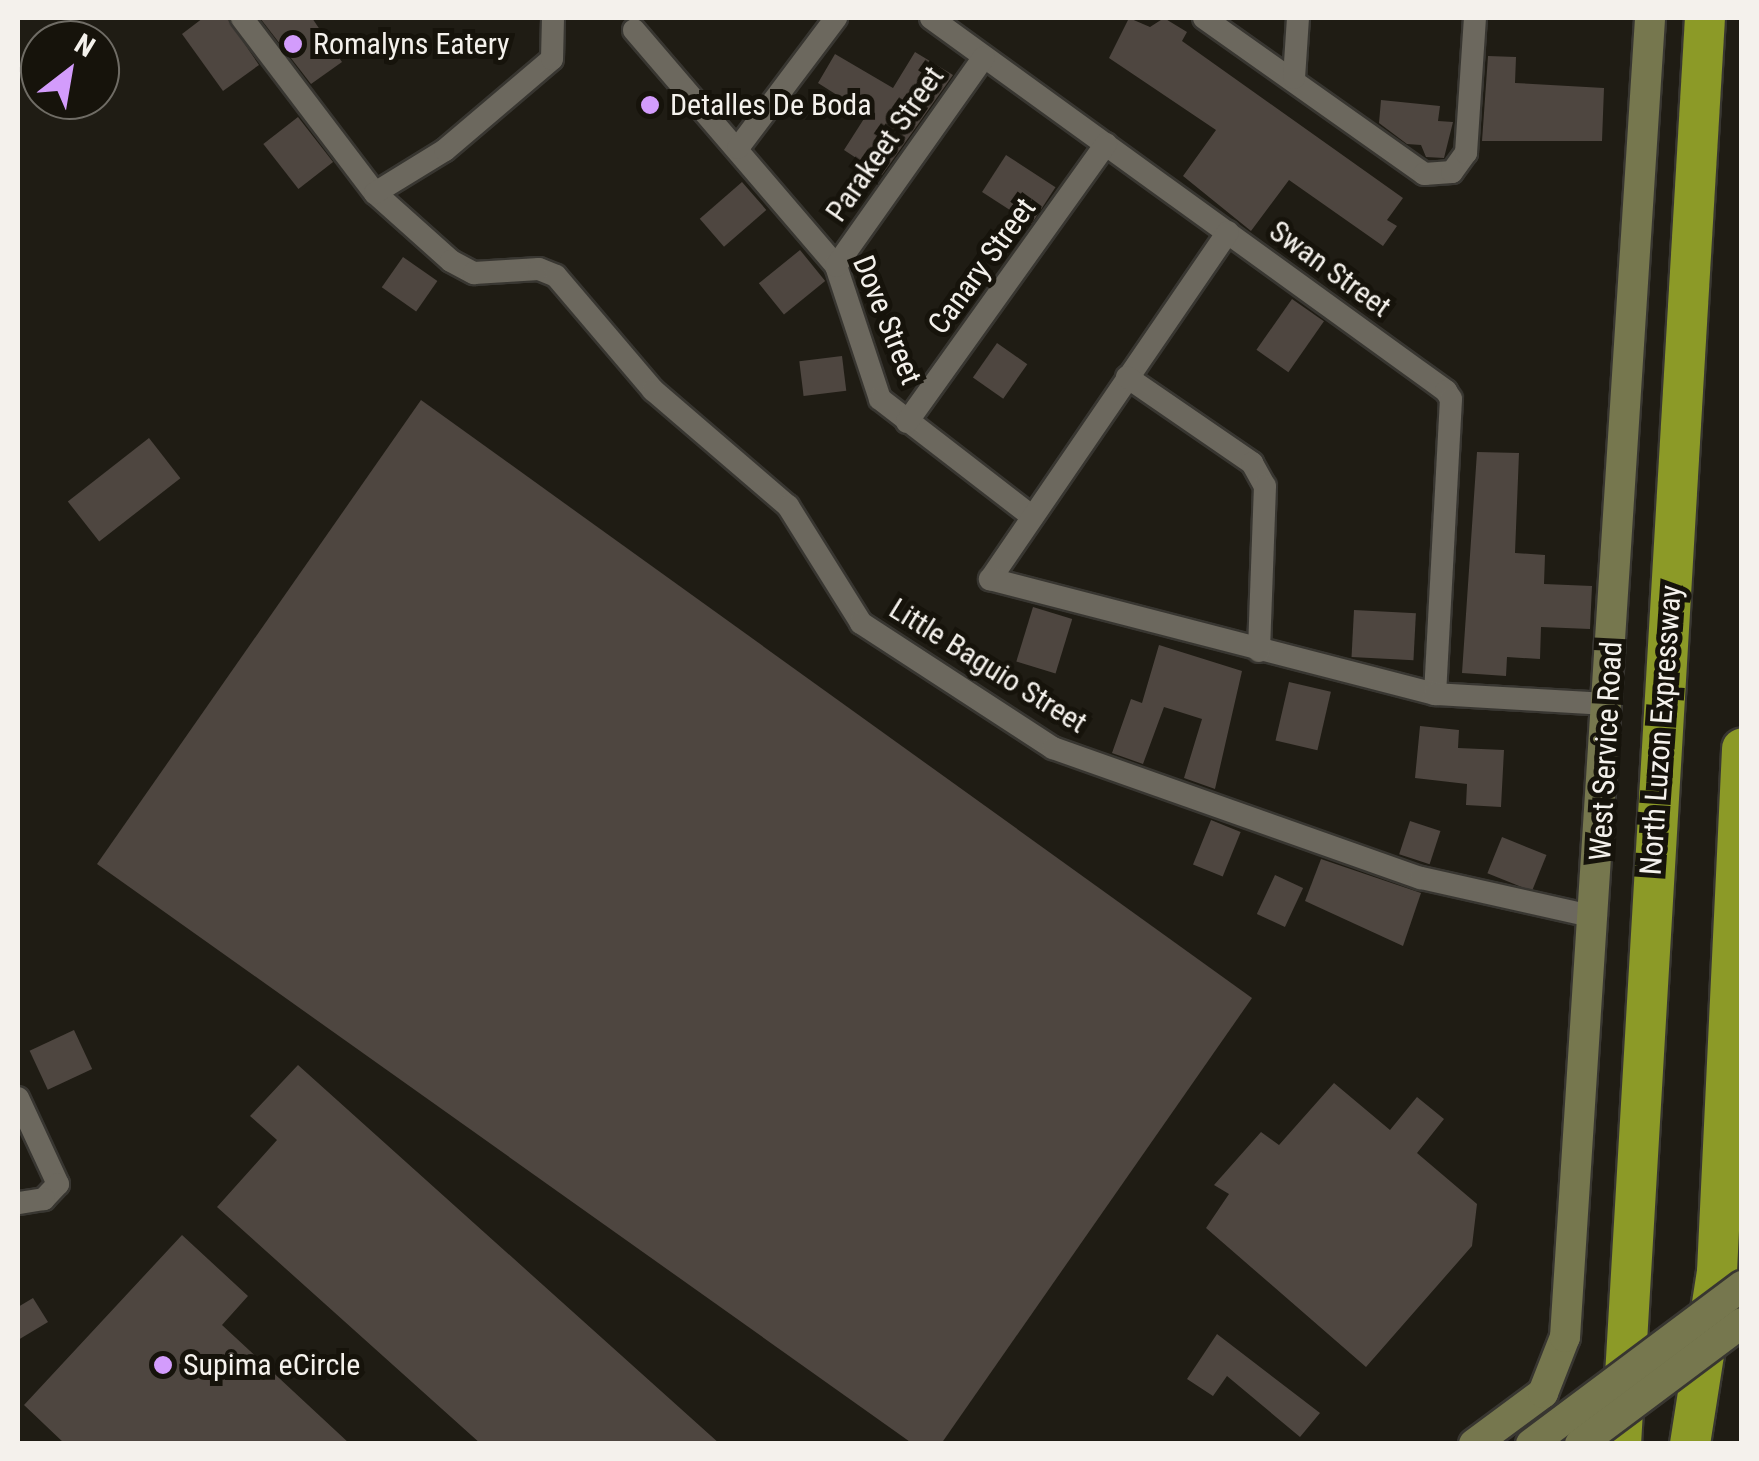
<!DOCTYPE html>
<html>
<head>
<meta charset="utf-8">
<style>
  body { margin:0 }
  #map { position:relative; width:1759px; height:1461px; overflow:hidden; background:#1f1c14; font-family:"Roboto Condensed",sans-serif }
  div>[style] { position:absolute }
  .building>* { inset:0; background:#4e4640; transform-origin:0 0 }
  .roads { filter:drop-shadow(2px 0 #383631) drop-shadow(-2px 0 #383631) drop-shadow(0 2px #383631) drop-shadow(0 -2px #383631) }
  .street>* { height:22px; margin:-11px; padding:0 11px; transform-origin:11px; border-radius:11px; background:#6c685e }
  .secondary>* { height:30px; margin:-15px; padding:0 15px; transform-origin:15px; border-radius:15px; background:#76774e }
  .highway>* { height:40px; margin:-20px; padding:0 20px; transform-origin:20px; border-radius:20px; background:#8c9a27 }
  .bridges { filter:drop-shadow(2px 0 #383631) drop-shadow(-2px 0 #383631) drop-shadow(0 2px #383631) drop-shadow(0 -2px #383631) }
  .secondary-bridge>* { height:30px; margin:-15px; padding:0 15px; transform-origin:15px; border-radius:15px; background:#76774e }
  .dots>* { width:28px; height:28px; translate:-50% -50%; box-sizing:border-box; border:5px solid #16130b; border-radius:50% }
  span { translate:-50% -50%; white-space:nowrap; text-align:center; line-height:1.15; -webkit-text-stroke:10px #16130b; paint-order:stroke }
  .poi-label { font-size:30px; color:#f4f1ec }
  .left { translate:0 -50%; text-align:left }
  .street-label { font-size:30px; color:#f4f1ec }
  .frame { position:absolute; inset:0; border:20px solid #f4f1ec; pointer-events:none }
  .north { position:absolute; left:20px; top:20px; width:100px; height:100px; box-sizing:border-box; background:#16130b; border:2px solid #6f6c65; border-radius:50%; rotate:31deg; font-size:28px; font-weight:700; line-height:40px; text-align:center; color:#f4f1ec }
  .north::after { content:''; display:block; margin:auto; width:35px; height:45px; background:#d39cfc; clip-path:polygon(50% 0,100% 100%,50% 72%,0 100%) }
</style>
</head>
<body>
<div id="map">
  <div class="building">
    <div style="clip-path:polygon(203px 18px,227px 18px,259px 65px,223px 91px,182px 34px)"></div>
    <div style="clip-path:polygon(260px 18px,312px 18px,342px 62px,311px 84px)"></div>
    <div style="clip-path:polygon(1129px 18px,1150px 27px,1164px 18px,1187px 32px,1182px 41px,1403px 198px,1387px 220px,1397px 226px,1383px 246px,1289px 180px,1251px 231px,1183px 176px,1216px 130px,1109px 58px)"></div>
    <div style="clip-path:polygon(915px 52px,953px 75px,882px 175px,844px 150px,867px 114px,818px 83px,835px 54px,893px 88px)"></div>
    <div style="clip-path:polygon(1488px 56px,1516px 57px,1515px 83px,1604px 88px,1602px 141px,1482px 141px)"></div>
    <div style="clip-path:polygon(1381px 100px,1440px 106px,1438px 121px,1453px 122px,1444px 158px,1426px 157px,1421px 145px,1407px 144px,1379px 123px)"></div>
    <div style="left:298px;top:117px;width:57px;height:44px;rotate:52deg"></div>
    <div style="left:1006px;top:155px;width:59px;height:44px;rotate:33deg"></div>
    <div style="left:742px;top:182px;width:37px;height:56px;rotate:49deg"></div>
    <div style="left:800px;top:250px;width:40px;height:53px;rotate:51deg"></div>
    <div style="left:403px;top:257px;width:42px;height:37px;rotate:35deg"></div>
    <div style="left:1292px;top:299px;width:39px;height:62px;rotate:35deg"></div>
    <div style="left:997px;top:343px;width:37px;height:42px;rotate:35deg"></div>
    <div style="left:842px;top:356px;width:35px;height:43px;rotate:83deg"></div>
    <div style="clip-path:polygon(421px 400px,1252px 998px,941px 1444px,913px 1444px,97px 864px)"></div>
    <div style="left:149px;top:438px;width:51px;height:103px;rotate:52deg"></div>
    <div style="clip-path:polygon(1477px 452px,1519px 453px,1515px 553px,1545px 555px,1544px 584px,1592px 586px,1590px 629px,1541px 627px,1540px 659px,1507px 657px,1506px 676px,1462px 673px)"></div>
    <div style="left:1033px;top:607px;width:41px;height:57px;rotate:17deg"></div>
    <div style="left:1354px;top:610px;width:62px;height:47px;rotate:3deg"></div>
    <div style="clip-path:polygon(1159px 645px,1242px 671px,1215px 789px,1184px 778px,1202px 719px,1164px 707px,1143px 764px,1112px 753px,1131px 699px,1142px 703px)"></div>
    <div style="left:1289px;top:682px;width:43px;height:60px;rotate:13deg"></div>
    <div style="clip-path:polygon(1420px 726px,1459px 730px,1458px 748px,1504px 750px,1501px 807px,1466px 805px,1467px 784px,1415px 778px)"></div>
    <div style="left:1211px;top:820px;width:32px;height:48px;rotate:22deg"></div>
    <div style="left:1410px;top:821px;width:32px;height:35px;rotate:18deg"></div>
    <div style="left:1502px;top:837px;width:48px;height:39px;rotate:22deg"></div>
    <div style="clip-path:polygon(1321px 859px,1421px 893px,1403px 946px,1305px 901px)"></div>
    <div style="left:1275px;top:875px;width:31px;height:43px;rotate:25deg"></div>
    <div style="left:74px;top:1030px;width:43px;height:49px;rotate:65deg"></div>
    <div style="clip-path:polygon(298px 1065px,720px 1444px,481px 1444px,217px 1207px,277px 1140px,250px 1116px)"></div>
    <div style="clip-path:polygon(1334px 1083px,1390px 1130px,1417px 1097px,1444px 1119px,1417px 1153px,1477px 1204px,1472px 1246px,1366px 1367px,1206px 1228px,1229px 1194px,1214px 1185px,1261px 1132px,1279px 1145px)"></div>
    <div style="clip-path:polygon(182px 1235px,248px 1296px,222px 1325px,350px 1444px,65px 1444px,24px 1405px)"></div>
    <div style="clip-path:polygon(33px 1298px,48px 1322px,18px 1340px,18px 1307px)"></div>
    <div style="clip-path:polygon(1217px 1334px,1320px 1413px,1300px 1437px,1227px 1376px,1213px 1396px,1187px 1379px)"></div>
  </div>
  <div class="roads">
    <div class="street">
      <div style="left:242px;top:18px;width:220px;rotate:52.8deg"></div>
      <div style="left:375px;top:193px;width:102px;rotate:41.8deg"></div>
      <div style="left:451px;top:261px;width:26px;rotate:28deg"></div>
      <div style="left:474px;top:273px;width:65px;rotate:-3.5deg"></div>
      <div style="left:539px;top:269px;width:18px;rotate:22deg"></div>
      <div style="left:556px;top:276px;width:150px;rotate:49.6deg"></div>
      <div style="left:653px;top:390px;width:178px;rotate:40.7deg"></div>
      <div style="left:788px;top:506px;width:138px;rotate:58deg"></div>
      <div style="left:861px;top:623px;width:229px;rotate:33.1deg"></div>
      <div style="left:1053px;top:748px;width:390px;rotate:19.5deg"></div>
      <div style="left:1421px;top:878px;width:179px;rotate:12.6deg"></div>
      <div style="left:931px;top:18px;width:636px;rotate:35.91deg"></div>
      <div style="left:1446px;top:391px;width:9px;rotate:58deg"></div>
      <div style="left:1451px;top:399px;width:295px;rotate:93.1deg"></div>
      <div style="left:1204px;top:18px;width:270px;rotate:35.3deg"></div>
      <div style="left:1424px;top:174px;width:28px;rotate:-4deg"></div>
      <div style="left:1452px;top:172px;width:24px;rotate:-54deg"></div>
      <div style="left:1466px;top:153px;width:135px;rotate:-86.2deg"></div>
      <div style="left:634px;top:30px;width:311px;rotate:49.4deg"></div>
      <div style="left:836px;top:266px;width:140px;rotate:71.7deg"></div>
      <div style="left:880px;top:399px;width:190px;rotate:37.7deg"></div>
      <div style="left:1294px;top:78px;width:60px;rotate:-86.2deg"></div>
      <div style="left:738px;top:148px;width:163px;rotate:-53deg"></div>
      <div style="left:375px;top:193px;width:82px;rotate:-31.6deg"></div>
      <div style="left:445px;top:150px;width:140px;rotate:-40.4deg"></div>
      <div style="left:552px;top:59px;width:41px;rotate:-88.6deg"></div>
      <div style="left:1228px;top:232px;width:421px;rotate:124.4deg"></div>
      <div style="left:990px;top:579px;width:460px;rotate:14.5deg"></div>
      <div style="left:1435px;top:694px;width:174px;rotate:3.3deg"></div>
      <div style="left:836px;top:266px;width:256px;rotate:-54.7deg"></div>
      <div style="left:1127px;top:377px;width:152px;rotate:34.5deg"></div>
      <div style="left:1252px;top:463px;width:26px;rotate:61deg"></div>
      <div style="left:1265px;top:486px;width:165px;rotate:92.1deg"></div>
      <div style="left:907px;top:422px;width:342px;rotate:-54.4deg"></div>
      <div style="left:18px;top:1098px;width:95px;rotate:65.1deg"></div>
      <div style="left:58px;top:1184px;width:21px;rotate:133deg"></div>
      <div style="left:44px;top:1199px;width:26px;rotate:171deg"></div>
    </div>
    <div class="secondary">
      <div style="left:1474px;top:1444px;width:86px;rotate:-36.5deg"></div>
      <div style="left:1543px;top:1393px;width:60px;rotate:-68.6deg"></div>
      <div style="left:1565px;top:1337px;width:1322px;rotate:-86.31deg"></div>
    </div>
    <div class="highway">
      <div style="left:1621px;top:1444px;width:1428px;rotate:-86.63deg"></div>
      <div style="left:1690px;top:1444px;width:174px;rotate:-81.1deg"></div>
      <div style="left:1717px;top:1272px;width:524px;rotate:-87.26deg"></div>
    </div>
  </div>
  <div class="bridges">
    <div class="secondary-bridge">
      <div style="left:1531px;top:1444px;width:264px;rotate:-36.8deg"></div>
      <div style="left:1580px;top:1444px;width:202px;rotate:-36.8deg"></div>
    </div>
  </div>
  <div class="dots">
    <div style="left:293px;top:44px;background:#d39cfc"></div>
    <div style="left:650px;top:105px;background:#d39cfc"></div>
    <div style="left:163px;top:1365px;background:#d39cfc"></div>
  </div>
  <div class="poi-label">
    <span class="left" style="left:313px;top:44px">Romalyns Eatery</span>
    <span class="left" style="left:670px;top:105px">Detalles De Boda</span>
    <span class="left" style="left:183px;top:1365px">Supima eCircle</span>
  </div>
  <div class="street-label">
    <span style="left:885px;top:144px;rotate:-55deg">Parakeet Street</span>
    <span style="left:982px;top:266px;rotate:-54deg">Canary Street</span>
    <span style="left:1330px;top:269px;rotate:36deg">Swan Street</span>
    <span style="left:887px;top:320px;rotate:68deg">Dove Street</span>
    <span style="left:988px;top:666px;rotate:32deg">Little Baguio Street</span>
    <span style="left:1661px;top:730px;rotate:-86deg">North Luzon Expressway</span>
    <span style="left:1606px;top:751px;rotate:-87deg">West Service Road</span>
  </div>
  <div class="frame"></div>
  <div class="north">N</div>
</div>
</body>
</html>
